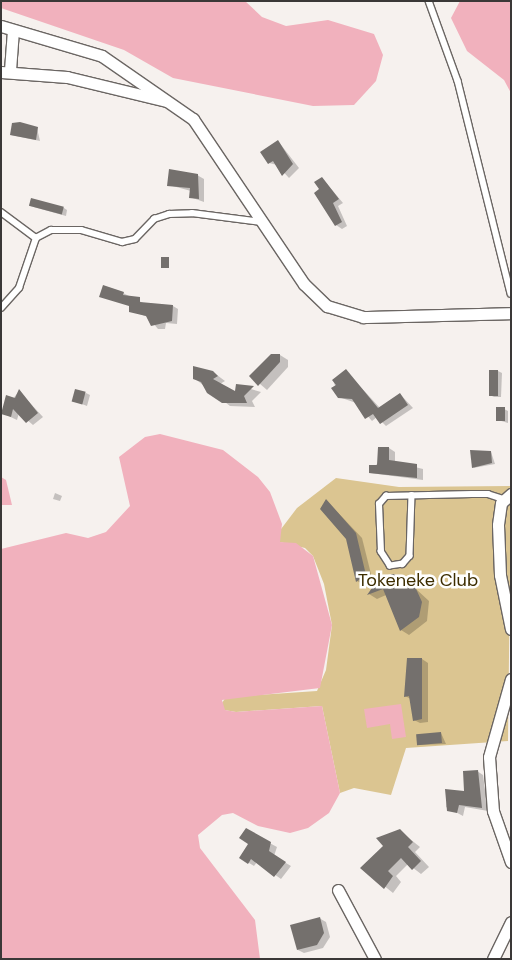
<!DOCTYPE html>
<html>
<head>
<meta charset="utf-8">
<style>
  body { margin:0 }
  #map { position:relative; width:512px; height:960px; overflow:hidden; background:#f6f1ee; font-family:"DM Sans",sans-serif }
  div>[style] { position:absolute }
  .green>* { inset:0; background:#dbc591 }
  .water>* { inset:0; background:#f1b1bd }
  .shadow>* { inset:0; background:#0003 }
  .building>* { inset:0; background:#74706d; transform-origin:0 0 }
  .roads { filter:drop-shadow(1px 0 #6b6663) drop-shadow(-1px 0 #6b6663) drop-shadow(0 1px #6b6663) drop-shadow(0 -1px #6b6663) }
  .service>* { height:5.5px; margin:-2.75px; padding:0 2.75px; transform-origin:2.75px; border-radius:2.75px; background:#fff }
  .minor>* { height:11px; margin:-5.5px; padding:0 5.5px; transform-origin:5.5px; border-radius:5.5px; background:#fff }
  span { translate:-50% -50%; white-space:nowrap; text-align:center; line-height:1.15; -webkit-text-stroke:5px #fff; paint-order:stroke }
  .park-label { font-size:18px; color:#3d2d00 }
  .frame { position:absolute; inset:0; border:2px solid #3a3837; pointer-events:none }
</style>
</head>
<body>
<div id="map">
  <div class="green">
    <div style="clip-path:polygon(336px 478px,399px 487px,511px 486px,508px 741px,406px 748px,391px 795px,354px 788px,340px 793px,322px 706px,236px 712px,224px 710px,222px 703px,226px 697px,317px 691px,326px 670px,332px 625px,324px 584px,313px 556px,305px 548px,280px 542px,278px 533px,297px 508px)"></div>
  </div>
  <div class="water">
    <div style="clip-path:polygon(1px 1px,245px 1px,262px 17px,286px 26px,328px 20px,374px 34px,383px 55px,376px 81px,354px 105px,313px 106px,173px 78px,124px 50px,1px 8px)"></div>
    <div style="clip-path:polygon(460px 1px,511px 1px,511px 93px,504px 80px,467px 51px,451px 18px)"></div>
    <div style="clip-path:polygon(160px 434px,223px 450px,258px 477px,270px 492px,282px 524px,280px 542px,296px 543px,313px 556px,332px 625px,320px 688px,222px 700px,225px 710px,236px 712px,322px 706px,340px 793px,329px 813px,308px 828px,290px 833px,258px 826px,233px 813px,222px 815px,198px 835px,200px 848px,255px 920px,260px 959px,1px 959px,1px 549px,66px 533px,88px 538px,106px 532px,130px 506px,119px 457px,145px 437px)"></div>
    <div style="clip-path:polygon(1px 477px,6px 480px,12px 505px,1px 505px)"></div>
    <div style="clip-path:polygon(401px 704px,406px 737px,392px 739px,390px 724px,367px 728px,364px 709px)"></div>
  </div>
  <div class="shadow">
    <div style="clip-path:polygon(37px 128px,40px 141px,11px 135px)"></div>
    <div style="clip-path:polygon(278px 141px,299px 168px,289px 178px,277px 165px,269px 163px)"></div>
    <div style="clip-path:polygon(197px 175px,204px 179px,204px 202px,190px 197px,191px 191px,169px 185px)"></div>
    <div style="clip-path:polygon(322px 178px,343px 203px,338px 206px,347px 226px,342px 229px,336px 225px,321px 190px)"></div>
    <div style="clip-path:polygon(30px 206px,64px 208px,67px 210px,66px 216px)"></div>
    <div style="clip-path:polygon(123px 293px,145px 304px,173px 306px,178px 309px,177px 324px,166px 323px,165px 329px,158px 329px,148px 317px,131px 311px,131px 306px,101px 296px)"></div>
    <div style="clip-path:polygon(280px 355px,288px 360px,288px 367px,267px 390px,251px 376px)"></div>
    <div style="clip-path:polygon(346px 371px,380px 408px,400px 394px,413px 408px,386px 426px,377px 417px,372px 421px,356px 403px,339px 397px,333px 380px)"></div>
    <div style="clip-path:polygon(498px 371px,502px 373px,501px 397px,494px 397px,490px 395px)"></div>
    <div style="clip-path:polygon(213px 372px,225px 381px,220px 384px,236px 393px,237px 385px,261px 392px,252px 401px,255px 407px,230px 406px,194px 378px)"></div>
    <div style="clip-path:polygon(19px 391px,43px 417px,33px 425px,19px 413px,17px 420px,2px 413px)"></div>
    <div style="clip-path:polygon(86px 393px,90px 395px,87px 406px,74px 401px)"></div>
    <div style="clip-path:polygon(504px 409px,508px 411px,508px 423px,498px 420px)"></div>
    <div style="clip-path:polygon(389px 448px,395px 452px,395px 462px,423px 469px,423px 480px,370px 473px)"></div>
    <div style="clip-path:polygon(491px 452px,495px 464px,473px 468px)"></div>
    <div style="clip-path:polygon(55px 493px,62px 496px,60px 501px,53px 499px)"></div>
    <div style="clip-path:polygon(326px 500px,362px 538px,372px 578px,363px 584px,357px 581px,347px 538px)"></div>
    <div style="clip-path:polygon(403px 577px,429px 601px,427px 621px,409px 635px,401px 630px,386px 595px,377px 599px,369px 594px,379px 579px)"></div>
    <div style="clip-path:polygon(422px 659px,428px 663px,428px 722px,420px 723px,414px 720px,411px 699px,405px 696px)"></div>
    <div style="clip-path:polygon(441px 733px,446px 744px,419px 745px)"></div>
    <div style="clip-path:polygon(477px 771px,483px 775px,488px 811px,465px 807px,463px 816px,446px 807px,447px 791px,465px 792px)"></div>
    <div style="clip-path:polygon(246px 830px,277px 847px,274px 856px,291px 866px,281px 879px,257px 862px,254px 866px,241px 858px,250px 844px)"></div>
    <div style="clip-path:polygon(400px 831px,420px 847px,415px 852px,429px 867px,421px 874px,408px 864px,396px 876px,401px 882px,393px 893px,362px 868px)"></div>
    <div style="clip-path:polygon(319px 918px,326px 922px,330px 937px,323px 948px,304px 953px,298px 950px)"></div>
  </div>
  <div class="building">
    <div style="clip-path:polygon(20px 122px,38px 127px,36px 140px,10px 135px,12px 123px)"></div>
    <div style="clip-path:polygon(278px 140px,293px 164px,282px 176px,273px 161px,268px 164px,260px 152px)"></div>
    <div style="clip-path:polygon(169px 169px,198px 174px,199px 199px,189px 198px,190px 188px,167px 186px)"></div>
    <div style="clip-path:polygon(322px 177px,339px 199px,333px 203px,342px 222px,335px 226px,314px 193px,319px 189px,314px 182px)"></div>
    <div style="left:31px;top:198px;width:34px;height:8px;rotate:15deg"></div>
    <div style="left:161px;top:257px;width:8px;height:11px"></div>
    <div style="clip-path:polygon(103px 285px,124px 292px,123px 295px,140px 297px,140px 302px,173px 305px,172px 321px,151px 326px,146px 316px,129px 312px,129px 306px,99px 297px)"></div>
    <div style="clip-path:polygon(271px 354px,280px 354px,280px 362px,258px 386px,249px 376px)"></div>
    <div style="clip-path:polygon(193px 366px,213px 371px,218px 376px,213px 379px,235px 391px,236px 384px,254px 386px,244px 396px,247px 403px,222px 403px,207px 393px,201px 382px,193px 379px)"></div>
    <div style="clip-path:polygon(346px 369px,378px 408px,400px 393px,408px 405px,380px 424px,373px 414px,365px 419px,352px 399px,338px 398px,331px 388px,336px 385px,332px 380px)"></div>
    <div style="left:489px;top:370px;width:9px;height:26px"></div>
    <div style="clip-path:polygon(19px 389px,38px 413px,26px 423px,13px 409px,11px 417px,1px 414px,6px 395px,15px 398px)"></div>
    <div style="left:75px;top:389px;width:11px;height:13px;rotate:15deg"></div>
    <div style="left:496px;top:407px;width:9px;height:14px"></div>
    <div style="clip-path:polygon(378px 447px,389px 447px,389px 460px,417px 464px,417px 478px,369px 473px,369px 465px,377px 465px)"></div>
    <div style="clip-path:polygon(470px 450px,491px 451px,492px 463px,472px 468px)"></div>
    <div style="clip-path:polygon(326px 499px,356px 533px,366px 575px,356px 582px,346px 539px,320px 509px)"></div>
    <div style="clip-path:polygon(393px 574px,412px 580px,422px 602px,419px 617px,400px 631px,383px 589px,367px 595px,379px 578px)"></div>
    <div style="clip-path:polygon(407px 658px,422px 658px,422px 719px,413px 721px,409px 696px,404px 697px)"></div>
    <div style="left:441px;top:732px;width:11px;height:25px;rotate:85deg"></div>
    <div style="clip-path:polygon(478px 770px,482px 808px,459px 805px,457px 813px,447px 811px,445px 789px,464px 791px,463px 771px)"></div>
    <div style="clip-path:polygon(246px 828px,271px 842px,269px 851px,286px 862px,274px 877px,251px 859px,248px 864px,239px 858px,248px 844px,239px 838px)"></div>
    <div style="clip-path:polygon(400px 829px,413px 842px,408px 847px,421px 861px,412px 870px,401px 858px,388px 871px,393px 876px,384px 889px,360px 868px,383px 846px,376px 838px)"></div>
    <div style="clip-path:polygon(320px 917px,324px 933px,317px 945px,297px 950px,290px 925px)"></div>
  </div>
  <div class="roads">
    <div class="service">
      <div style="left:429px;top:1px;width:85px;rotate:70.1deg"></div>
      <div style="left:458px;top:81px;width:219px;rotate:76deg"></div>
      <div style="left:1px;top:212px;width:44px;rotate:36.6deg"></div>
      <div style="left:1px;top:308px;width:27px;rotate:-48deg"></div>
      <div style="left:19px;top:288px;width:53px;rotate:-71.2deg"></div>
      <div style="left:36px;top:238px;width:17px;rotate:-28deg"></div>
      <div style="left:51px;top:230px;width:30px"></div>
      <div style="left:81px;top:230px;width:43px;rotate:16.3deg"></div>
      <div style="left:122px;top:242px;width:13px;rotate:-13deg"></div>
      <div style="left:135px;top:239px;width:28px;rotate:-46deg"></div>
      <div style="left:154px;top:219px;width:16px;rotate:-18deg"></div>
      <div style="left:169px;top:214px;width:23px;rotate:-2deg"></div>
      <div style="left:192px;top:213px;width:70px;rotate:7.4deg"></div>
      <div style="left:412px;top:495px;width:61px;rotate:91.9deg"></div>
      <div style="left:410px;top:556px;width:11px;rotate:131deg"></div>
      <div style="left:403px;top:564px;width:13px;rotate:171deg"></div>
      <div style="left:390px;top:566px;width:17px;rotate:-123deg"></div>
      <div style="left:381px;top:552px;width:48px;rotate:-92.4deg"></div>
      <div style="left:379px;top:504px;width:11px;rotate:-49deg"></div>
      <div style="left:386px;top:496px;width:86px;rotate:-1.3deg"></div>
      <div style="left:472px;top:494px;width:16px"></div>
      <div style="left:488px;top:494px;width:16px;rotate:18deg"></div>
    </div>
    <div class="minor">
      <div style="left:1px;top:26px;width:105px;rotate:16.5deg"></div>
      <div style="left:102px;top:56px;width:111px;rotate:34.7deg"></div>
      <div style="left:193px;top:119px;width:199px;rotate:56.1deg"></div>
      <div style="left:304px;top:284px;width:32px;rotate:44deg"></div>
      <div style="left:327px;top:306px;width:38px;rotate:17deg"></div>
      <div style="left:363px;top:317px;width:148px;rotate:-1.5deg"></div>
      <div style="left:10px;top:70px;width:40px;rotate:-85.7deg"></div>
      <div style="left:1px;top:72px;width:66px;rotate:4.3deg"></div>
      <div style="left:67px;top:77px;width:102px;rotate:13.6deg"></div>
      <div style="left:511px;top:494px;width:13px;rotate:138deg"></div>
      <div style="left:501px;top:503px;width:22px;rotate:98deg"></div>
      <div style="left:498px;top:525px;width:50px;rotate:87.7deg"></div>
      <div style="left:500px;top:575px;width:55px;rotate:78.5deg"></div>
      <div style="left:511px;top:679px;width:81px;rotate:105.8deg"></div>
      <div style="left:489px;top:757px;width:54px;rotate:85.8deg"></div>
      <div style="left:493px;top:811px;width:54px;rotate:70.6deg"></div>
      <div style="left:338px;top:890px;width:78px;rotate:61.8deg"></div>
      <div style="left:493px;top:959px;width:41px;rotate:-64.1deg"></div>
    </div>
  </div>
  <div class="park-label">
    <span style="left:418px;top:580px">Tokeneke Club</span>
  </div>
  <div class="frame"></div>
</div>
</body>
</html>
